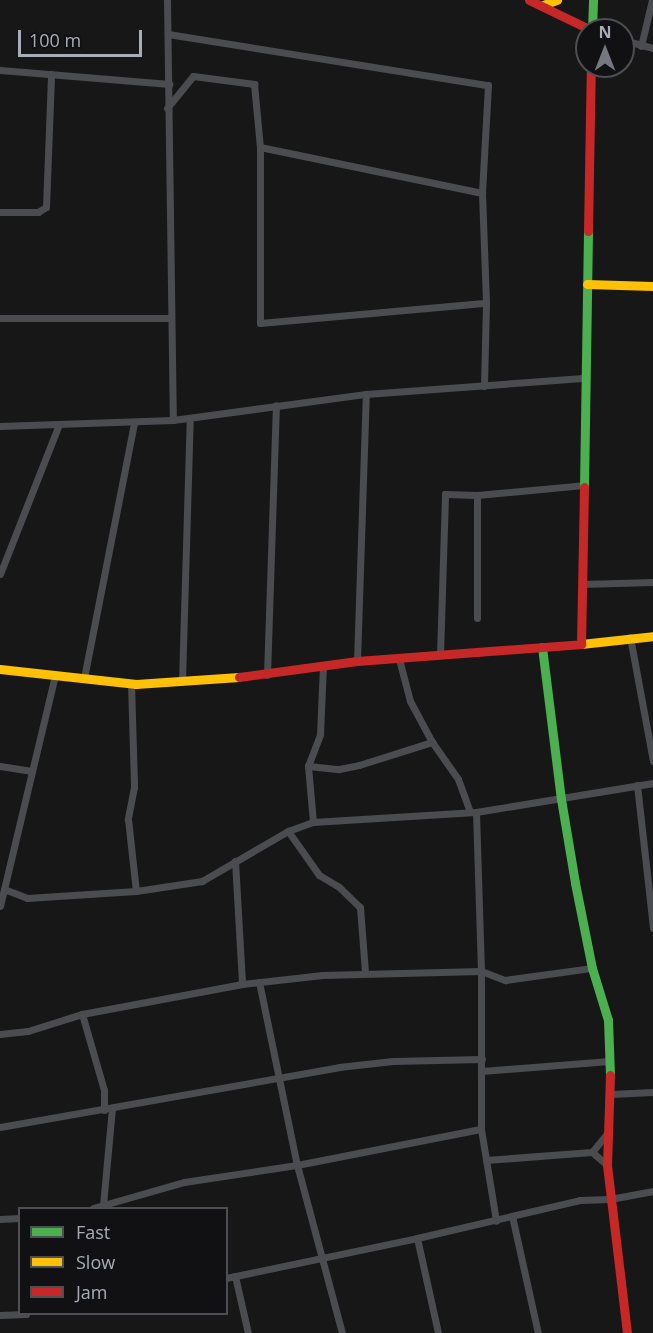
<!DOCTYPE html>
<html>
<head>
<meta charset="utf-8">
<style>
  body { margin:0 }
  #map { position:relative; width:653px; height:1333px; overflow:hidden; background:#171717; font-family:"Open Sans",sans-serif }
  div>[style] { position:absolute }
  .street>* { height:7px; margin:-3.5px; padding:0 3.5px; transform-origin:3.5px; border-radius:3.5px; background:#4b4c50 }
  .fast>* { height:9px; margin:-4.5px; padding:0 4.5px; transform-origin:4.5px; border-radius:4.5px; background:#4caf50 }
  .slow>* { height:9px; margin:-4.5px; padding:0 4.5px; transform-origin:4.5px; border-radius:4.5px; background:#ffc107 }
  .jam>* { height:9px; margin:-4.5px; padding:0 4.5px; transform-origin:4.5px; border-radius:4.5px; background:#c62828 }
  span { translate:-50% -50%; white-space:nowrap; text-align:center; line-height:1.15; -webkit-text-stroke:6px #111113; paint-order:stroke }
  .legend { position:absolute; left:18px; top:1207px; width:210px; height:108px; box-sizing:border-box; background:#111113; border:2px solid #4d4f55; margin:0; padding:8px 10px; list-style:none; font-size:18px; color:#a8adb8 }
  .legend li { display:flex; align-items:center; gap:12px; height:30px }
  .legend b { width:30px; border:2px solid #4d4f55 }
  .north { position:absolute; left:575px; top:18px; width:60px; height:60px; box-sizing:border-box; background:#111113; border:2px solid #4d4f55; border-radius:50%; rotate:0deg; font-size:16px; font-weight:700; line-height:24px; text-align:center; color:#a8adb8 }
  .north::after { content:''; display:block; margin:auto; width:21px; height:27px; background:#757880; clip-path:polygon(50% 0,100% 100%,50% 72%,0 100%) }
  .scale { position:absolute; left:18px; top:30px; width:124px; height:27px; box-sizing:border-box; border:3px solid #a8adb8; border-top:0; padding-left:8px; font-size:18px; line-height:21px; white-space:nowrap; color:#a8adb8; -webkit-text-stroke:4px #111113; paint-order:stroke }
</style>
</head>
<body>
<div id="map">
  <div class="street">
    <div style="left:167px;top:0;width:420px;rotate:89.2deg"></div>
    <div style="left:168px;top:34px;width:324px;rotate:9.1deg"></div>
    <div style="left:488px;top:85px;width:108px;rotate:93.2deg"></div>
    <div style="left:482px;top:193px;width:110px;rotate:87.9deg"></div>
    <div style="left:486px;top:303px;width:83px;rotate:91.4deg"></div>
    <div style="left:623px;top:40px;width:31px;rotate:15deg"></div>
    <div style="left:641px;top:46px;width:47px;rotate:-76.6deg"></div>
    <div style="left:0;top:70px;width:170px;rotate:4.7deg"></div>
    <div style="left:167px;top:108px;width:41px;rotate:-50.9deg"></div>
    <div style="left:193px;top:76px;width:62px;rotate:7.5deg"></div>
    <div style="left:254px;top:84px;width:63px;rotate:84.6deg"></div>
    <div style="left:260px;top:147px;width:227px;rotate:11.7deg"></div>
    <div style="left:260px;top:147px;width:176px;rotate:90deg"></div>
    <div style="left:260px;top:323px;width:227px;rotate:-5.1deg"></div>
    <div style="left:0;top:212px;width:38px"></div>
    <div style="left:38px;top:212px;width:9px;rotate:-32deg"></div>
    <div style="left:46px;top:207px;width:133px;rotate:-87.8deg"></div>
    <div style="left:0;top:318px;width:170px"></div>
    <div style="left:0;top:426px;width:173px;rotate:-2deg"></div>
    <div style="left:173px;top:420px;width:195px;rotate:-7.7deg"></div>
    <div style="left:366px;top:394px;width:221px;rotate:-4.2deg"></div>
    <div style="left:0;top:574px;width:161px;rotate:-68.5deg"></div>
    <div style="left:582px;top:584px;width:71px;rotate:-1.6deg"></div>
    <div style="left:477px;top:618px;width:123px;rotate:-90deg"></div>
    <div style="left:630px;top:637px;width:126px;rotate:79.5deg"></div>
    <div style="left:440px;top:655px;width:161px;rotate:-88.2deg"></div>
    <div style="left:445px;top:494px;width:32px;rotate:2deg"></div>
    <div style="left:477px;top:495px;width:107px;rotate:-5.3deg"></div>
    <div style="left:399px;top:659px;width:43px;rotate:75.3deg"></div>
    <div style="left:410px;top:701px;width:47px;rotate:61.8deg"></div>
    <div style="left:432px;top:742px;width:45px;rotate:54.9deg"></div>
    <div style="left:458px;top:779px;width:35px;rotate:70deg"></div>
    <div style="left:357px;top:661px;width:267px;rotate:-88.1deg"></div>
    <div style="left:267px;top:675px;width:270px;rotate:-88.1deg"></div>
    <div style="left:84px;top:678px;width:261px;rotate:-78.9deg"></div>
    <div style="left:182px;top:681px;width:263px;rotate:-88.3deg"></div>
    <div style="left:131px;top:683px;width:104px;rotate:88.3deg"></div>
    <div style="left:134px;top:787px;width:33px;rotate:101deg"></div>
    <div style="left:128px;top:819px;width:72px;rotate:83.7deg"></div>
    <div style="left:0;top:766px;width:32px;rotate:9deg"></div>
    <div style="left:308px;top:766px;width:31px;rotate:6deg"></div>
    <div style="left:339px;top:769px;width:20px;rotate:-11deg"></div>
    <div style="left:359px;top:765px;width:77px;rotate:-17.5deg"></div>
    <div style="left:637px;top:785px;width:144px;rotate:83.6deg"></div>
    <div style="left:476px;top:812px;width:159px;rotate:88.2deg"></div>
    <div style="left:481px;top:971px;width:158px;rotate:90deg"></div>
    <div style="left:481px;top:1129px;width:93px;rotate:80.7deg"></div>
    <div style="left:313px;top:822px;width:56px;rotate:-95.1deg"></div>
    <div style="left:308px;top:766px;width:34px;rotate:-69deg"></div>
    <div style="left:320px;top:734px;width:68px;rotate:-87.5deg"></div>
    <div style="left:288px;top:831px;width:54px;rotate:54.8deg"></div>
    <div style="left:319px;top:875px;width:23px;rotate:31deg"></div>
    <div style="left:339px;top:887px;width:29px;rotate:44deg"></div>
    <div style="left:360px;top:907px;width:65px;rotate:85.6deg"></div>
    <div style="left:235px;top:861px;width:123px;rotate:86.7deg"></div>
    <div style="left:4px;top:889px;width:25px;rotate:21deg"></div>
    <div style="left:27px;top:898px;width:109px;rotate:-3.7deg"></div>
    <div style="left:136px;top:891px;width:67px;rotate:-8.6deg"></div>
    <div style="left:202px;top:881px;width:99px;rotate:-30.2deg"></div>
    <div style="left:288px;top:831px;width:27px;rotate:-20deg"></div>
    <div style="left:313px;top:822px;width:163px;rotate:-3.5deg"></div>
    <div style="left:476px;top:812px;width:179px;rotate:-9.3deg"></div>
    <div style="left:0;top:906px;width:237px;rotate:-76.6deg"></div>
    <div style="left:259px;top:982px;width:187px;rotate:78.3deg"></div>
    <div style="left:297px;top:1165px;width:174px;rotate:75deg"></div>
    <div style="left:82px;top:1014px;width:79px;rotate:73.9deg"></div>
    <div style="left:104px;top:1090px;width:20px;rotate:90deg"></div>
    <div style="left:0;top:1034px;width:28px;rotate:-6deg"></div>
    <div style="left:28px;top:1031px;width:57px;rotate:-17.5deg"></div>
    <div style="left:82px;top:1014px;width:163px;rotate:-10.6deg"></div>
    <div style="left:242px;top:984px;width:81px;rotate:-6.4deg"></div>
    <div style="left:322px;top:975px;width:159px;rotate:-1.4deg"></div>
    <div style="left:481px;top:971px;width:26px;rotate:21deg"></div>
    <div style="left:505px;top:980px;width:88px;rotate:-7.9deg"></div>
    <div style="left:482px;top:1071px;width:128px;rotate:-4.5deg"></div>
    <div style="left:611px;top:1094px;width:42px;rotate:-2.7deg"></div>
    <div style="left:0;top:1127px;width:344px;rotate:-10deg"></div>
    <div style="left:339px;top:1067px;width:54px;rotate:-6.3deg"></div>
    <div style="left:393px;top:1061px;width:89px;rotate:-1.3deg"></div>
    <div style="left:592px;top:1152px;width:20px;rotate:41deg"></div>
    <div style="left:486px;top:1160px;width:106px;rotate:-4.3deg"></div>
    <div style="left:592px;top:1152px;width:22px;rotate:-51deg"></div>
    <div style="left:103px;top:1205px;width:97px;rotate:-84.7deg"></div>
    <div style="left:93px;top:1208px;width:95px;rotate:-15.9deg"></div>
    <div style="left:184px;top:1182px;width:114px;rotate:-8.6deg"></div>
    <div style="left:297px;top:1165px;width:187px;rotate:-11.1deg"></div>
    <div style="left:512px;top:1216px;width:120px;rotate:77.5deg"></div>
    <div style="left:0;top:1219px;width:20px;rotate:-3deg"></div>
    <div style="left:417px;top:1238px;width:97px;rotate:77.5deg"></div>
    <div style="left:235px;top:1276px;width:58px;rotate:77.2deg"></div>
    <div style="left:226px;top:1278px;width:195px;rotate:-11.8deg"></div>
    <div style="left:417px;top:1238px;width:167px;rotate:-13.1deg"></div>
    <div style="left:580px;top:1200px;width:30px;rotate:-2deg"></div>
    <div style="left:610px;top:1199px;width:44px;rotate:-10.5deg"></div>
    <div style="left:0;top:1315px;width:26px;rotate:-2deg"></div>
  </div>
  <div class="fast">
    <div style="left:592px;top:30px;width:30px;rotate:-88deg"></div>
    <div style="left:584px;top:487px;width:256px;rotate:-89.1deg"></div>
    <div style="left:542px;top:647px;width:153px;rotate:82.9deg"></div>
    <div style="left:561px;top:799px;width:85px;rotate:80.5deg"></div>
    <div style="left:575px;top:883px;width:87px;rotate:78.7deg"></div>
    <div style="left:592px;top:968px;width:54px;rotate:72.9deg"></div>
    <div style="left:608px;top:1020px;width:55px;rotate:87.9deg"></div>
  </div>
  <div class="slow">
    <div style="left:543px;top:5px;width:15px;rotate:-20deg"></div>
    <div style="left:587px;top:284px;width:66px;rotate:1.7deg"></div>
    <div style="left:581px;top:644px;width:72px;rotate:-6.3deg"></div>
    <div style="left:0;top:669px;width:137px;rotate:6.3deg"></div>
    <div style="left:136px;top:684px;width:103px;rotate:-3.9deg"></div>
  </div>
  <div class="jam">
    <div style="left:529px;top:0;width:69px;rotate:25.8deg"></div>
    <div style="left:588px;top:231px;width:165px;rotate:-89deg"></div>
    <div style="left:239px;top:677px;width:119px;rotate:-7.7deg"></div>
    <div style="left:357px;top:661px;width:225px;rotate:-4.3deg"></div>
    <div style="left:581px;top:644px;width:157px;rotate:-88.9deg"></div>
    <div style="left:610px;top:1075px;width:90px;rotate:91.9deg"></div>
    <div style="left:607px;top:1165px;width:169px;rotate:83.2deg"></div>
  </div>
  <ul class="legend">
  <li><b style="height:8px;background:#4caf50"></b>Fast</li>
  <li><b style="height:8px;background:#ffc107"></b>Slow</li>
  <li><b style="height:8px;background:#c62828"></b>Jam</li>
  </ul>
  <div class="north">N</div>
  <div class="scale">100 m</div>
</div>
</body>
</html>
